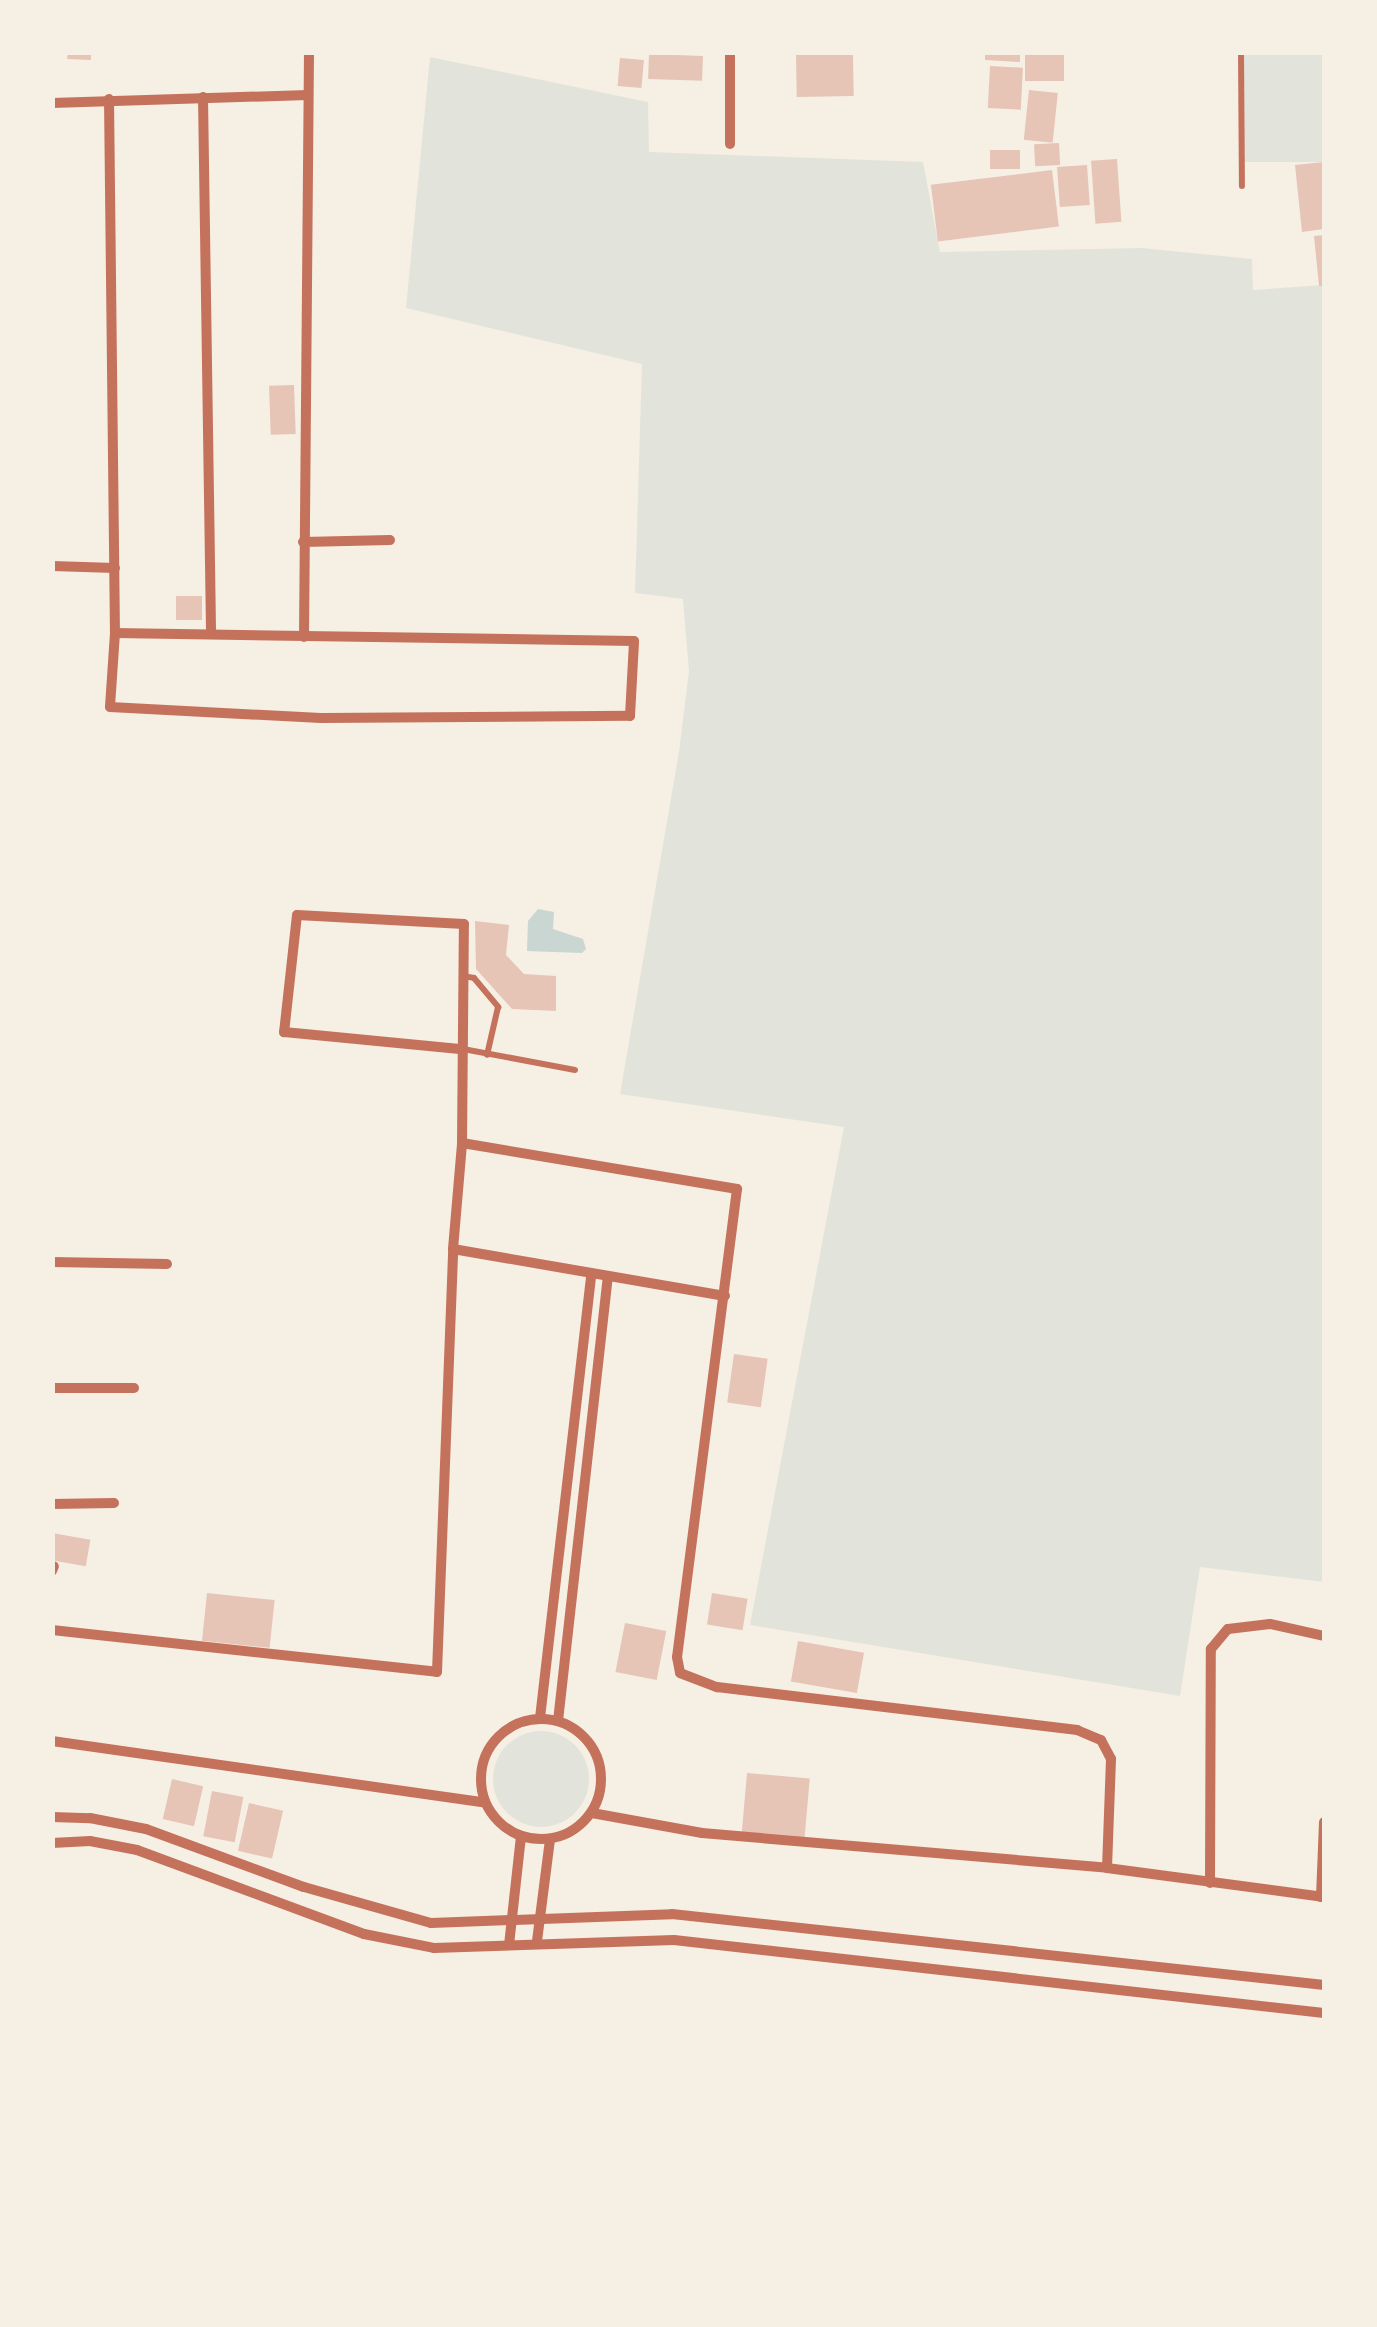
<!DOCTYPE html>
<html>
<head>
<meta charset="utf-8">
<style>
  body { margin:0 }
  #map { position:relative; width:1377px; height:2327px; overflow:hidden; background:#f6efe4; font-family:"PT Serif",serif }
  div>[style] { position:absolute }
  .green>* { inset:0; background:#e2e4dc; transform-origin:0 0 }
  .round { border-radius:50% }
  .water>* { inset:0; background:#c9d6d2 }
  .building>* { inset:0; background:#e6c5b7; transform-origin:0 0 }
  .service>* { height:6px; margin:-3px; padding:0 3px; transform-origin:3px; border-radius:3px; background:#c5725c }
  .minor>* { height:10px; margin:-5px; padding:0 5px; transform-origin:5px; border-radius:5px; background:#c5725c }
  .minor>.ring { margin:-5px; padding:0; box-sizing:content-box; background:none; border:10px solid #c5725c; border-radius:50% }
  span { translate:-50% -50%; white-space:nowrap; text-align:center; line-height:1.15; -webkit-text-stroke:8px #f6efe4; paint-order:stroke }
  .frame { position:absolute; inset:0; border:55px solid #f6efe4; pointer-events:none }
</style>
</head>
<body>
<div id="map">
  <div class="green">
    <div style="left:1244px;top:53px;width:80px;height:109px"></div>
    <div style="clip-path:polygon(430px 57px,648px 102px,649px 152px,923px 162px,940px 252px,1142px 248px,1252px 259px,1253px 290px,1324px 285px,1324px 1582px,1200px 1567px,1180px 1696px,750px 1625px,844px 1127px,620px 1094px,679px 752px,689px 671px,683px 599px,635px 593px,642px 364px,406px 308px)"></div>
    <div class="round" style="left:493px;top:1731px;width:96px;height:96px"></div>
  </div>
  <div class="water">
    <div style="clip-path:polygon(538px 909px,554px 912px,553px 929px,583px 939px,586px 949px,582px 953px,527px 951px,528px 921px)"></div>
  </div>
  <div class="building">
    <div style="clip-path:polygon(68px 52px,91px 52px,91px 60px,67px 59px)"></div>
    <div style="clip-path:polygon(985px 52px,1020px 52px,1020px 62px,985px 60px)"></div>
    <div style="left:1025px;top:52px;width:39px;height:29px"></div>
    <div style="left:649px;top:54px;width:54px;height:25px;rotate:2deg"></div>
    <div style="left:853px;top:54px;width:42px;height:57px;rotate:89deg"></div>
    <div style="left:620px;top:58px;width:24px;height:28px;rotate:5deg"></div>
    <div style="left:990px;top:66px;width:33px;height:42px;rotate:3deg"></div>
    <div style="left:1029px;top:90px;width:29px;height:50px;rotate:6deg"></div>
    <div style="left:1059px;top:143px;width:22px;height:25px;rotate:87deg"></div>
    <div style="left:990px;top:150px;width:30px;height:19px"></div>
    <div style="left:1117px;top:159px;width:63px;height:26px;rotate:86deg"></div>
    <div style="clip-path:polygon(1324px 162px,1324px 229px,1302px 232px,1295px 165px)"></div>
    <div style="left:1087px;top:165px;width:40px;height:30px;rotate:86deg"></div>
    <div style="left:1052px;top:170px;width:57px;height:122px;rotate:83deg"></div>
    <div style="clip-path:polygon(1324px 235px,1324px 286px,1319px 286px,1314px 236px)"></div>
    <div style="left:294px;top:385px;width:49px;height:25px;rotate:88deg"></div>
    <div style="left:176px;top:596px;width:26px;height:24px"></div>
    <div style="clip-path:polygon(475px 921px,509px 925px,506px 955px,524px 974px,556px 976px,556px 1011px,512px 1009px,476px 969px)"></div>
    <div style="left:734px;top:1354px;width:34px;height:49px;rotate:8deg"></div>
    <div style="left:52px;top:1533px;width:39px;height:27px;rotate:10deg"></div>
    <div style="left:207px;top:1593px;width:68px;height:48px;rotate:6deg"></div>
    <div style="left:712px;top:1593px;width:36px;height:32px;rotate:9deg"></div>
    <div style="left:625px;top:1623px;width:42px;height:50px;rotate:11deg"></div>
    <div style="left:798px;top:1641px;width:67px;height:41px;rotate:10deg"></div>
    <div style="left:747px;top:1773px;width:63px;height:62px;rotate:5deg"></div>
    <div style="left:172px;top:1779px;width:32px;height:41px;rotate:13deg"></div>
    <div style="left:212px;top:1791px;width:32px;height:46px;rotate:11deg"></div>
    <div style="left:249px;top:1803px;width:35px;height:49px;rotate:13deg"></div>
  </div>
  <div class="service">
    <div style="left:1241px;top:52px;width:134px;rotate:89.6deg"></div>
    <div style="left:463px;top:976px;width:11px;rotate:10deg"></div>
    <div style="left:474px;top:978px;width:38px;rotate:50deg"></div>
    <div style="left:498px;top:1007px;width:49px;rotate:102.9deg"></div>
    <div style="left:463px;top:1049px;width:114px;rotate:10.6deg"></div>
  </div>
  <div class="minor">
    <div style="left:203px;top:97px;width:534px;rotate:89.14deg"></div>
    <div style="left:109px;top:99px;width:534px;rotate:89.36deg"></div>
    <div style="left:115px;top:633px;width:74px;rotate:93.9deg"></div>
    <div style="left:110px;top:707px;width:211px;rotate:3deg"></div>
    <div style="left:321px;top:718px;width:309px;rotate:-0.4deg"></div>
    <div style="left:630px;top:716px;width:75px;rotate:-86.9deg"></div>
    <div style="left:634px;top:641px;width:519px;rotate:-179.12deg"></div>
    <div style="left:52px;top:103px;width:256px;rotate:-1.8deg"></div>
    <div style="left:730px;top:144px;width:92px;rotate:-90deg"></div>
    <div style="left:303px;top:542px;width:87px;rotate:-1.3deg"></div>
    <div style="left:52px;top:566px;width:63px;rotate:1.8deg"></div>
    <div style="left:304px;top:637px;width:585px;rotate:-89.51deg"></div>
    <div style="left:462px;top:1143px;width:279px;rotate:9.5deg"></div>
    <div style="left:737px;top:1189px;width:472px;rotate:97.3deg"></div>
    <div style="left:677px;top:1657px;width:16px;rotate:79deg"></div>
    <div style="left:680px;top:1673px;width:40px;rotate:21deg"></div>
    <div style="left:717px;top:1687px;width:363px;rotate:6.8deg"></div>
    <div style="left:1077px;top:1730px;width:26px;rotate:23deg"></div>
    <div style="left:1101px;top:1740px;width:21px;rotate:62deg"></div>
    <div style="left:1111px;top:1759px;width:109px;rotate:92.1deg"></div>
    <div style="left:453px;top:1249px;width:276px;rotate:9.8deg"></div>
    <div style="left:52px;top:1262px;width:115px;rotate:1deg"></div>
    <div style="left:52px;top:1388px;width:82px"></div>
    <div style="left:52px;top:1504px;width:62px;rotate:-0.9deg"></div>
    <div style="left:52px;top:1571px;width:5px;rotate:-68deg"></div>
    <div style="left:52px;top:1630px;width:387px;rotate:6.2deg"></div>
    <div style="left:437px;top:1672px;width:423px;rotate:-87.8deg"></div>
    <div style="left:453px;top:1249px;width:106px;rotate:-85.1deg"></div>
    <div style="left:462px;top:1143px;width:219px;rotate:-89.5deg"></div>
    <div style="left:464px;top:924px;width:167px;rotate:-176.9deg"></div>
    <div style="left:297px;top:915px;width:118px;rotate:96.3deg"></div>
    <div style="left:284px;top:1032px;width:179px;rotate:5.5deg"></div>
    <div style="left:540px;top:1718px;width:446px;rotate:-83.4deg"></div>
    <div class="ring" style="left:481px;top:1719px;width:110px;height:110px"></div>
    <div style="left:558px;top:1721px;width:446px;rotate:-83.6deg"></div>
    <div style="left:52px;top:1741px;width:437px;rotate:8.1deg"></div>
    <div style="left:592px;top:1813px;width:112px;rotate:10.3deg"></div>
    <div style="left:702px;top:1833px;width:407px;rotate:4.9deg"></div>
    <div style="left:1107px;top:1868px;width:219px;rotate:7.6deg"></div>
    <div style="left:52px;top:1817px;width:38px;rotate:2deg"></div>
    <div style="left:90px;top:1818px;width:57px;rotate:11.1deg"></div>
    <div style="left:146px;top:1829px;width:168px;rotate:20.2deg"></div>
    <div style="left:304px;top:1887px;width:132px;rotate:15.8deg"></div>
    <div style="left:431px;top:1923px;width:241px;rotate:-2.1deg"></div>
    <div style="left:672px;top:1914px;width:656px;rotate:6.21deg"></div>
    <div style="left:52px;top:1843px;width:38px;rotate:-3deg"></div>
    <div style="left:90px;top:1841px;width:48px;rotate:10.8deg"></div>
    <div style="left:137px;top:1850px;width:242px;rotate:20.3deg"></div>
    <div style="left:364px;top:1934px;width:71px;rotate:11.3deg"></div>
    <div style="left:434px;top:1948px;width:240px;rotate:-1.9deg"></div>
    <div style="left:674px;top:1940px;width:654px;rotate:6.41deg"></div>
    <div style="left:1210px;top:1883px;width:234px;rotate:-89.8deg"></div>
    <div style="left:1211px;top:1649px;width:26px;rotate:-50deg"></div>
    <div style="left:1228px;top:1629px;width:42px;rotate:-6.8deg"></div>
    <div style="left:1270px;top:1624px;width:55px;rotate:12.5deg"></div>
    <div style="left:1321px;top:1897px;width:75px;rotate:-87.7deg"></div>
    <div style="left:537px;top:1941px;width:103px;rotate:-82.7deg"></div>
    <div style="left:509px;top:1945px;width:110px;rotate:-83.7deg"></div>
  </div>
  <div class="frame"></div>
</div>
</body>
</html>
